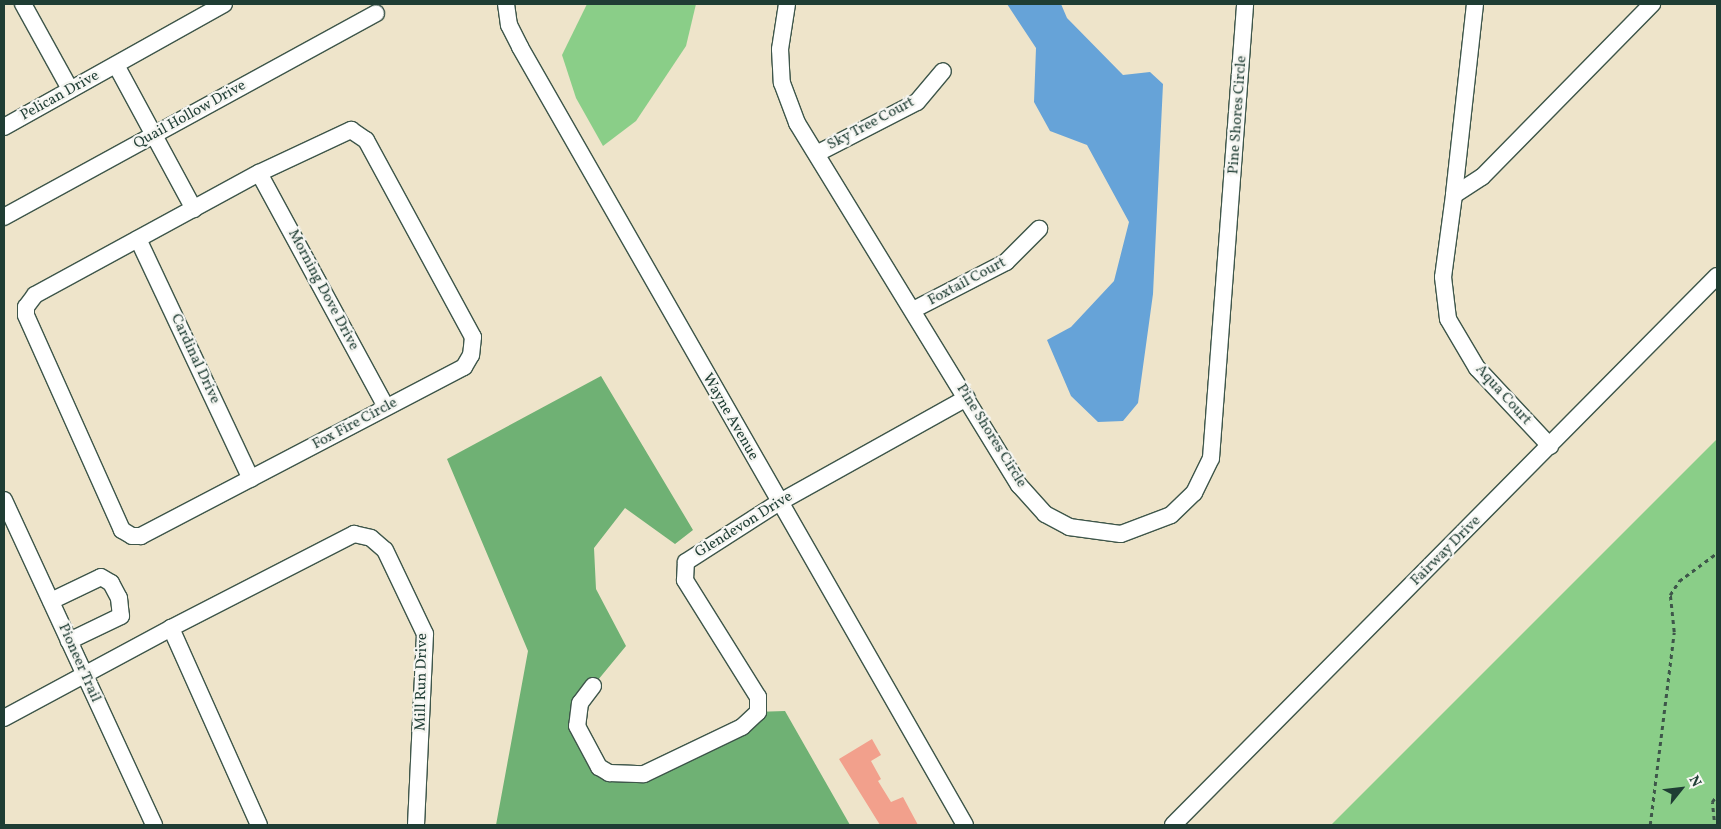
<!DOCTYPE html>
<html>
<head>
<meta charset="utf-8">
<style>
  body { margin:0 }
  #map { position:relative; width:1721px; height:829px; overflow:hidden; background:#eee4ca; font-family:Vollkorn,serif }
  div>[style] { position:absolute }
  .green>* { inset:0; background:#8ace88 }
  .forest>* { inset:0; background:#6fb174 }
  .water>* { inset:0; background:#66a3d8 }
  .building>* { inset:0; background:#f2a08c }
  .path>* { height:2.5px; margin-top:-1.25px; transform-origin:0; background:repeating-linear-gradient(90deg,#3e564a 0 4px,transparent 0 8px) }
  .roads { filter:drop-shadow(1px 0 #3e564a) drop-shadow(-1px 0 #3e564a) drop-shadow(0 1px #3e564a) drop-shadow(0 -1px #3e564a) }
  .minor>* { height:16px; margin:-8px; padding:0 8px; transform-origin:8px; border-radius:8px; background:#fff }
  span { translate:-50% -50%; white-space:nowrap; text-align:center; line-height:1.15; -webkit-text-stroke:4.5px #f6f6f2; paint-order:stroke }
  .street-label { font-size:15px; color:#1f3d34 }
  .frame { position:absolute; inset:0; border:5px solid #1f3d34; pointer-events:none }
  .north { position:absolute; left:1656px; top:764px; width:50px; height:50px; -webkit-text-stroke:4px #f6f6f2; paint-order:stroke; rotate:61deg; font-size:14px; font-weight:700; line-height:20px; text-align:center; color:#1f3d34 }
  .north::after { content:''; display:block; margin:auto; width:18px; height:22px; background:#1f3d34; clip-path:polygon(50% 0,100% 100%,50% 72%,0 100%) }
</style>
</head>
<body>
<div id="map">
  <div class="green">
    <div style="clip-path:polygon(587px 4px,696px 4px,686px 46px,636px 121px,603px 146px,576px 98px,562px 55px)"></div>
    <div style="clip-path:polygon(1717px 439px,1717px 825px,1331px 825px)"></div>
  </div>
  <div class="forest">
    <div style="clip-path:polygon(601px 376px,693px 530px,675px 544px,625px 508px,594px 548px,596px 589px,626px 646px,593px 686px,577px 726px,599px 767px,644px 774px,758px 712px,785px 711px,850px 825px,496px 825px,528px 651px,447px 459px)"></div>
  </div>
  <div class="water">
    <div style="clip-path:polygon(1007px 4px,1061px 4px,1067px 18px,1123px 75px,1150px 72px,1163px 84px,1153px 294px,1138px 403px,1123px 421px,1098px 422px,1071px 396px,1047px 340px,1071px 327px,1114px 281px,1129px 222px,1087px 145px,1050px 131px,1034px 102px,1036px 48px)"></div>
  </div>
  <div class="building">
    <div style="clip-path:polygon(872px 739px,881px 755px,871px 761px,881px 779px,878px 781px,891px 802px,903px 797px,918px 825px,880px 825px,839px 759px)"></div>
  </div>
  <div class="path">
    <div style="left:1714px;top:820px;width:18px;rotate:-96deg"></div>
    <div style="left:1712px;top:802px;width:9px;rotate:-54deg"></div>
    <div style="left:1650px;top:825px;width:194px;rotate:-82.9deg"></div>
    <div style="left:1674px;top:632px;width:37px;rotate:-96deg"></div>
    <div style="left:1670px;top:595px;width:17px;rotate:-57deg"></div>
    <div style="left:1679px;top:581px;width:47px;rotate:-36.4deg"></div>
  </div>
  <div class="roads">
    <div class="minor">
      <div style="left:23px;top:4px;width:97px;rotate:61.1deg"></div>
      <div style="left:506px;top:4px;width:21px;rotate:82deg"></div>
      <div style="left:509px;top:25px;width:25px;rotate:63deg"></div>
      <div style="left:520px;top:47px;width:896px;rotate:60.23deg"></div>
      <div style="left:787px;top:4px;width:46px;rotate:98.8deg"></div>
      <div style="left:780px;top:49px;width:34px;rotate:87deg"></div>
      <div style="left:782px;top:83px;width:43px;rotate:69.4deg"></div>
      <div style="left:797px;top:123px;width:425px;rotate:58.5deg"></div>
      <div style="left:1019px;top:485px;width:39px;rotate:48deg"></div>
      <div style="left:1045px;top:514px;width:27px;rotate:28deg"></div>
      <div style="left:1069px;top:527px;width:52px;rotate:7.7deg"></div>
      <div style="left:1121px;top:534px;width:53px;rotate:-20.8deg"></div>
      <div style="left:1171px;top:515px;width:32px;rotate:-44deg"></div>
      <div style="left:1194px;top:493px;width:39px;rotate:-64deg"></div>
      <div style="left:1211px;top:458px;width:455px;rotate:-85.7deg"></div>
      <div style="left:1475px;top:4px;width:192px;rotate:96.3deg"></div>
      <div style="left:1454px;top:195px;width:33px;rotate:-33deg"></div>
      <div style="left:1482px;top:177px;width:243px;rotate:-45.5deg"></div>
      <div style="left:116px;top:65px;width:164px;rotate:61.6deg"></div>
      <div style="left:4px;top:127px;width:252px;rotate:-29.2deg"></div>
      <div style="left:351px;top:130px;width:18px;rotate:34deg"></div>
      <div style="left:366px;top:140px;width:224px;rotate:61.5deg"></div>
      <div style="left:473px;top:337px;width:18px;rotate:96deg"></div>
      <div style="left:471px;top:355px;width:14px;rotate:120deg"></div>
      <div style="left:464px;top:367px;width:365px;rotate:152.4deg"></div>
      <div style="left:141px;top:536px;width:9px;rotate:180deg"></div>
      <div style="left:132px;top:536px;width:12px;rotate:-149deg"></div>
      <div style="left:122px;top:530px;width:235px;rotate:-114.1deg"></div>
      <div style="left:26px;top:315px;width:8px;rotate:-90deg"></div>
      <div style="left:26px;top:307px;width:15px;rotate:-53deg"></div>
      <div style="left:35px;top:295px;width:255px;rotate:-28.6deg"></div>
      <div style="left:259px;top:173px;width:102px;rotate:-25.1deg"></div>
      <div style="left:818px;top:153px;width:111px;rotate:-27.3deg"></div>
      <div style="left:917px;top:102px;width:40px;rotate:-50deg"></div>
      <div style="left:259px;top:173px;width:266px;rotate:61.5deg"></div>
      <div style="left:1454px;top:195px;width:83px;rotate:97.6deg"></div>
      <div style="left:1443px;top:277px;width:42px;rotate:83.2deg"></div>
      <div style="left:1448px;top:319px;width:57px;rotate:59.4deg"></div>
      <div style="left:1477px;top:368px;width:107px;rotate:46.9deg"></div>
      <div style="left:4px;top:217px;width:424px;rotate:-28.7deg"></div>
      <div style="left:138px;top:239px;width:265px;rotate:64.8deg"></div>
      <div style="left:913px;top:310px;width:105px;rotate:-27.3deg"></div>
      <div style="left:1006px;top:262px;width:47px;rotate:-45deg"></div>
      <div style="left:4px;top:500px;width:358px;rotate:65.2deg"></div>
      <div style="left:51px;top:601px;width:55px;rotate:-25.6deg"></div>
      <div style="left:101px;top:577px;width:12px;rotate:31deg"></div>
      <div style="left:111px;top:583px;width:17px;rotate:62deg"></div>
      <div style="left:119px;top:598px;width:18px;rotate:84deg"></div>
      <div style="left:121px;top:616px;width:58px;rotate:154.3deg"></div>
      <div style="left:593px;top:686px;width:21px;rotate:127deg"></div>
      <div style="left:580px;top:703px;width:23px;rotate:97deg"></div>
      <div style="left:577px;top:726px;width:47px;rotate:61.8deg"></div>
      <div style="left:599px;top:767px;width:12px;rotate:31deg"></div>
      <div style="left:609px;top:773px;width:35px;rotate:2deg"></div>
      <div style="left:644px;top:774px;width:109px;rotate:-25.6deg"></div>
      <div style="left:742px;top:727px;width:22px;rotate:-43deg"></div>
      <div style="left:758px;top:712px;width:15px;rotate:-90deg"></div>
      <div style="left:758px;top:697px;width:138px;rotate:-122deg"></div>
      <div style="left:685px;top:580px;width:18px;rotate:-87deg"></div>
      <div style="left:686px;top:562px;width:109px;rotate:-32.7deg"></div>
      <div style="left:778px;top:503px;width:216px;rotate:-29.1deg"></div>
      <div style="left:4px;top:718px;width:190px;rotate:-28.3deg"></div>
      <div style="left:259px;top:825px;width:216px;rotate:-114.1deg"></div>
      <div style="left:171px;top:628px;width:206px;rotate:-27.2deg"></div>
      <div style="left:354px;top:534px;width:17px;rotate:13deg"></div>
      <div style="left:371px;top:538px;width:18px;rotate:41deg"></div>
      <div style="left:385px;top:550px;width:93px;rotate:64.5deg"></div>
      <div style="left:425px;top:634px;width:191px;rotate:92.7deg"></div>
      <div style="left:1173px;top:825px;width:773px;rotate:-45.26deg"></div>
    </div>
  </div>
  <div class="street-label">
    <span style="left:60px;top:96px;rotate:-29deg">Pelican Drive</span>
    <span style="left:190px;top:115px;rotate:-29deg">Quail Hollow Drive</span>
    <span style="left:1238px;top:115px;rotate:-86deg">Pine Shores Circle</span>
    <span style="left:871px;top:124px;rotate:-28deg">Sky Tree Court</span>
    <span style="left:967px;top:282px;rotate:-28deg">Foxtail Court</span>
    <span style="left:323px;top:290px;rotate:62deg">Morning Dove Drive</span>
    <span style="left:195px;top:359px;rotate:65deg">Cardinal Drive</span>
    <span style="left:1503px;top:395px;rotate:48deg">Aqua Court</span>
    <span style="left:730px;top:417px;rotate:60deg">Wayne Avenue</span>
    <span style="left:355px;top:424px;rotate:-28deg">Fox Fire Circle</span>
    <span style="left:991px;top:436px;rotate:58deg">Pine Shores Circle</span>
    <span style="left:744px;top:525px;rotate:-32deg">Glendevon Drive</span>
    <span style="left:1446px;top:551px;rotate:-45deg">Fairway Drive</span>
    <span style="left:79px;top:663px;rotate:66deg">Pioneer Trail</span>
    <span style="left:422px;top:682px;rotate:-89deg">Mill Run Drive</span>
  </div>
  <div class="frame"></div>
  <div class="north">N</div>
</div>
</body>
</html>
